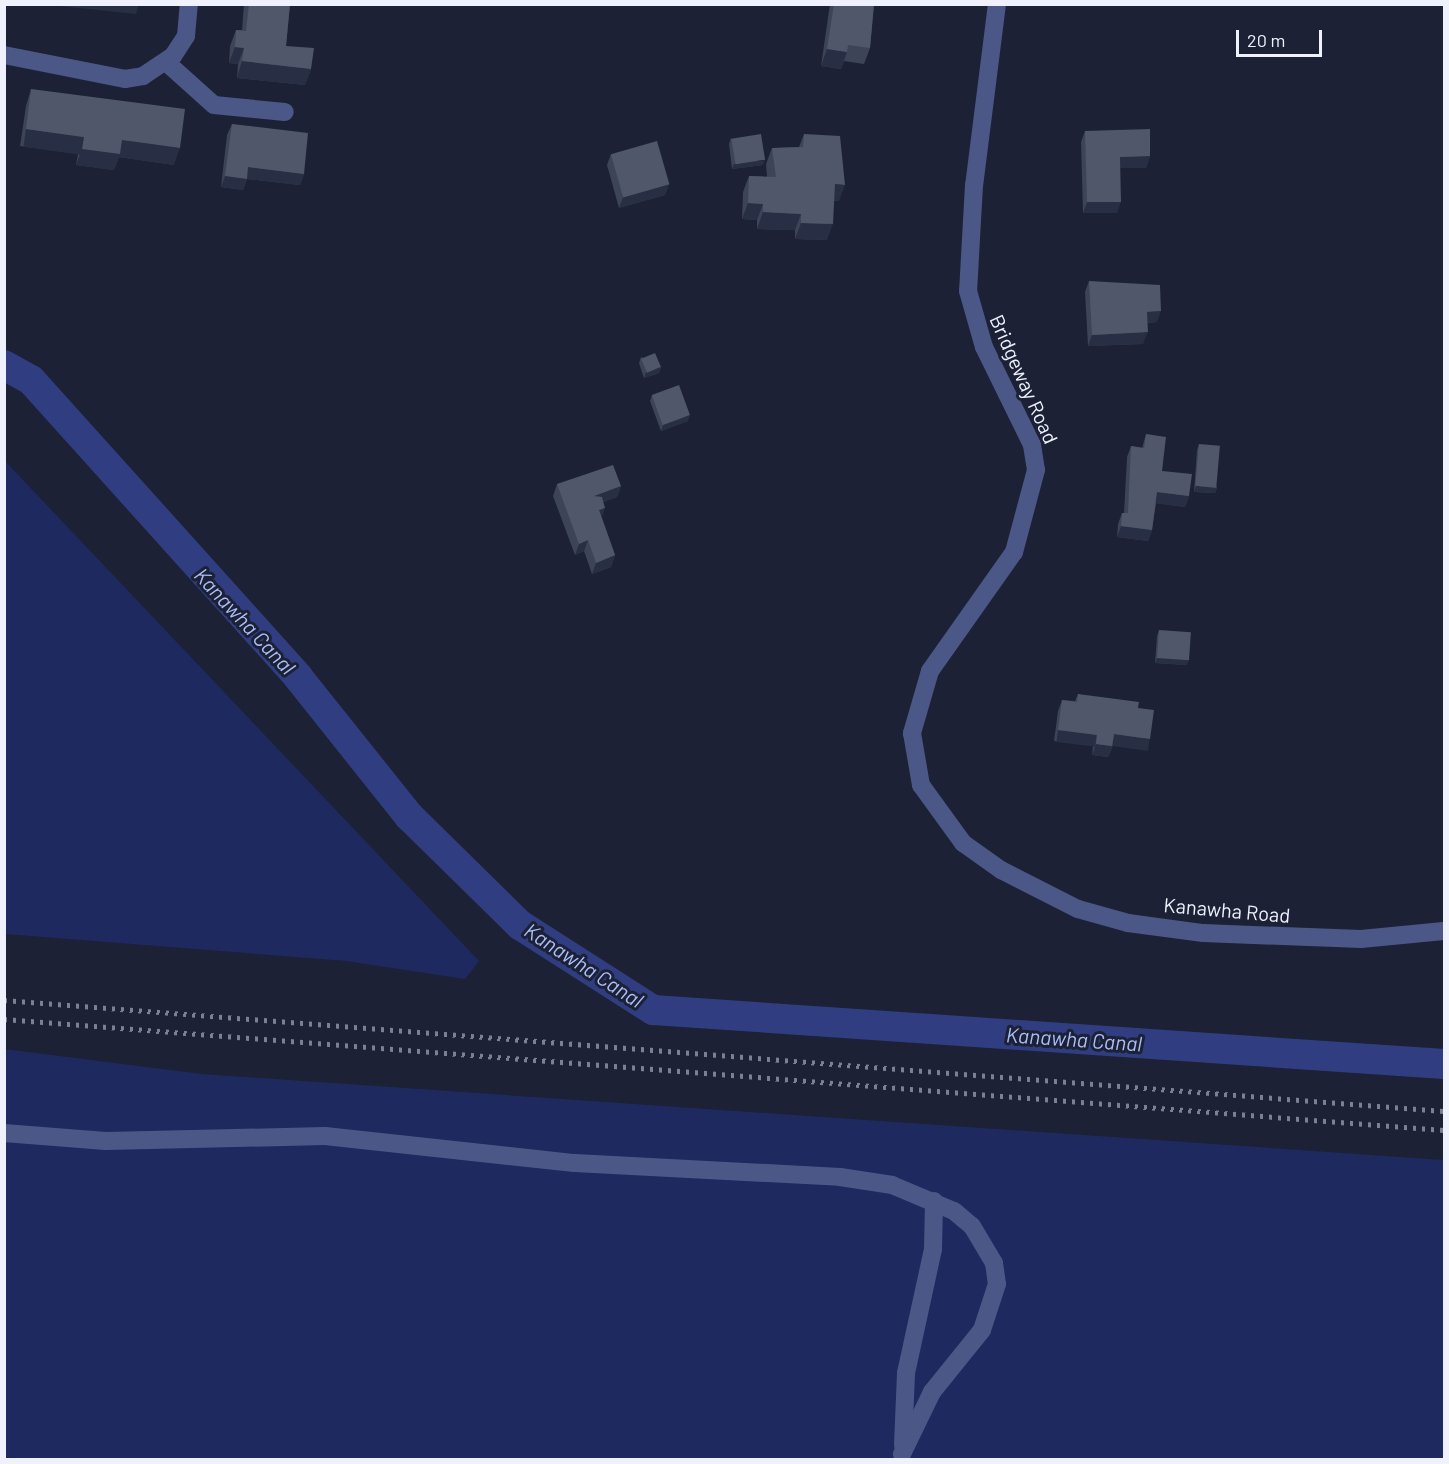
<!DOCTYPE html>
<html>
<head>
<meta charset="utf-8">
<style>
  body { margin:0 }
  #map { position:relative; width:1449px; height:1464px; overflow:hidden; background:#1c2135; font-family:Barlow,sans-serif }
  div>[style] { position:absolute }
  .green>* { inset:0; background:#1e295f }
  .canal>* { height:30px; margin:-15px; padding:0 15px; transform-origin:15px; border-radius:15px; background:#303e81 }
  .minor>* { height:18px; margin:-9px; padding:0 9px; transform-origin:9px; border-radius:9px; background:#4b5887 }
  .rail>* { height:4.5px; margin-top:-2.25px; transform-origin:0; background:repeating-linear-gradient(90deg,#7c8090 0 3px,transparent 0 9px) }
  .wall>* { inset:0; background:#3d4458 }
  .shaded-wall>* { inset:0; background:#282e43; transform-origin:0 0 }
  .building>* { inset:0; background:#50576a; transform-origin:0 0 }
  span { translate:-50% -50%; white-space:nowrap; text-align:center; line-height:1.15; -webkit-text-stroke:6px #1c2135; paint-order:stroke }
  .street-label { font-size:20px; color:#eff2fd }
  .water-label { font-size:21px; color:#abbef8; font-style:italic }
  .frame { position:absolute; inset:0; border:6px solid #eff2fd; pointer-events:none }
  .scale { position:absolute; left:1236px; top:30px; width:86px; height:27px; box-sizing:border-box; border:3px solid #eff2fd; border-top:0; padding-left:8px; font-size:18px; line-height:21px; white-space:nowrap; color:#eff2fd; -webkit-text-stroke:4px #1c2135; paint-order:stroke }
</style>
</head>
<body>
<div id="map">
  <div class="green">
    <div style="clip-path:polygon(4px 460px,479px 961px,465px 979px,346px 961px,5px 934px)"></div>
    <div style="clip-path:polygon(4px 1049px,202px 1074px,1444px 1160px,1444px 1459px,5px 1459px)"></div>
  </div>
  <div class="canal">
    <div style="left:4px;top:365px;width:31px;rotate:29deg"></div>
    <div style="left:31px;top:380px;width:399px;rotate:48deg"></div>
    <div style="left:298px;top:677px;width:178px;rotate:51.4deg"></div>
    <div style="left:409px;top:816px;width:156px;rotate:44.5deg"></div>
    <div style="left:520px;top:925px;width:158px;rotate:32.6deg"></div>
    <div style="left:653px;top:1010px;width:793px;rotate:3.91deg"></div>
  </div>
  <div class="minor">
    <div style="left:997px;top:4px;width:182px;rotate:97.2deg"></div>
    <div style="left:974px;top:185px;width:106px;rotate:93.2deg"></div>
    <div style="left:968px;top:291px;width:58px;rotate:74.1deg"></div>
    <div style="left:984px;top:347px;width:109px;rotate:63.9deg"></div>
    <div style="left:1032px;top:445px;width:25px;rotate:81deg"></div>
    <div style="left:1036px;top:470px;width:85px;rotate:105deg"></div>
    <div style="left:1014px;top:552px;width:146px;rotate:125.2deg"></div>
    <div style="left:930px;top:671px;width:65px;rotate:106.2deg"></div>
    <div style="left:912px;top:733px;width:53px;rotate:80.2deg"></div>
    <div style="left:921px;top:785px;width:72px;rotate:54.1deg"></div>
    <div style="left:963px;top:843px;width:47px;rotate:35.4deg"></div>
    <div style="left:1001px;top:870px;width:86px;rotate:26.9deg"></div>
    <div style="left:1078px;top:909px;width:52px;rotate:15.6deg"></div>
    <div style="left:1128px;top:923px;width:76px;rotate:7.6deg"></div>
    <div style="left:1203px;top:933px;width:158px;rotate:2.2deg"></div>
    <div style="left:1361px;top:939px;width:83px;rotate:-5.5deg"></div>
    <div style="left:4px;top:55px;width:123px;rotate:11.2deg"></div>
    <div style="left:125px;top:79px;width:18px;rotate:-9deg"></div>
    <div style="left:143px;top:76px;width:36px;rotate:-34deg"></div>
    <div style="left:173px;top:56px;width:24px;rotate:-57deg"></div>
    <div style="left:186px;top:36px;width:32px;rotate:-85deg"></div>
    <div style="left:166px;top:62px;width:64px;rotate:41.9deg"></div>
    <div style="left:214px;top:105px;width:71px;rotate:5.6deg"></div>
    <div style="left:4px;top:1133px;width:102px;rotate:4.5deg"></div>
    <div style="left:106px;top:1141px;width:219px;rotate:-1.3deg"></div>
    <div style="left:325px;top:1136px;width:251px;rotate:6.2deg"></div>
    <div style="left:575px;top:1163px;width:265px;rotate:3deg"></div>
    <div style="left:840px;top:1177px;width:53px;rotate:8.7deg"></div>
    <div style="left:892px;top:1185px;width:67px;rotate:22.8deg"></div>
    <div style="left:954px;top:1211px;width:23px;rotate:40deg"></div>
    <div style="left:972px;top:1226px;width:43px;rotate:59.3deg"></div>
    <div style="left:994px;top:1263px;width:21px;rotate:82deg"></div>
    <div style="left:997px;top:1284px;width:48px;rotate:108.1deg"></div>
    <div style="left:982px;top:1330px;width:80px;rotate:128.9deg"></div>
    <div style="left:932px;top:1392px;width:69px;rotate:115.8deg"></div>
    <div style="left:903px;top:1445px;width:72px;rotate:-87.6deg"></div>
    <div style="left:906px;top:1373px;width:127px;rotate:-77.7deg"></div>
    <div style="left:933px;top:1249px;width:48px;rotate:-88.8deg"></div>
  </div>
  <div class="rail">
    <div style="left:4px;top:1000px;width:1444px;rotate:4.41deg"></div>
    <div style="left:4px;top:1019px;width:1444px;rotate:4.41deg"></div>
  </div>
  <div class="wall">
    <div style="clip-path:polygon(244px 4px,290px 4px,286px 46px,311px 69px,305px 85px,237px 78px,238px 64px,229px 63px,230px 46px,236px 30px,242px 30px)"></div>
    <div style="clip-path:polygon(830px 4px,874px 4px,870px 48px,864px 64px,844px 61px,841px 69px,821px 66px)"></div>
    <div style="clip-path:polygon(31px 89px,174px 165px,119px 157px,114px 170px,76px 165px,78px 154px,20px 146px,26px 106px)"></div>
    <div style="clip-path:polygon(232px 124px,304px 174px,300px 185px,247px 179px,243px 190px,221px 187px,227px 135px)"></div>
    <div style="clip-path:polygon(1085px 131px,1150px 156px,1146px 168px,1120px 168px,1117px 213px,1083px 213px,1081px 142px)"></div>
    <div style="clip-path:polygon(804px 134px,839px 201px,834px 201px,827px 240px,795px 239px,795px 230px,757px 229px,757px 220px,742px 219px,743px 192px,749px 176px,767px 177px,766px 164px,772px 148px,799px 147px)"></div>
    <div style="clip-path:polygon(731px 138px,763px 165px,732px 169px,729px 144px)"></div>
    <div style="clip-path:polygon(611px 154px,669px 184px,665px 195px,619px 208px,607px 165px)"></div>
    <div style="clip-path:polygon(1089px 281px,1157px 322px,1147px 323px,1143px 344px,1088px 346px,1085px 292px)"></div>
    <div style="clip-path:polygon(641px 357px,661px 367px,659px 373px,644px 378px,639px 363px)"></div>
    <div style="clip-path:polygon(652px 395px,688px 421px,661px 431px,650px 401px)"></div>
    <div style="clip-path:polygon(1146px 434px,1162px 471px,1189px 496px,1185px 507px,1156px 503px,1152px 530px,1148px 541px,1117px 537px,1118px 524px,1122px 513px,1124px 513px,1127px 457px,1131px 446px,1142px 448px)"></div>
    <div style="clip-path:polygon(1199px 444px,1217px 488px,1215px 493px,1194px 492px,1197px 450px)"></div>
    <div style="clip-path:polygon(557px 484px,621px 486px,617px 497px,603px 502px,602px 518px,615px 555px,611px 567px,592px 574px,584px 551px,575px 555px,553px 496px)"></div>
    <div style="clip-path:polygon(1159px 630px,1187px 665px,1155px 663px,1157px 636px)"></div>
    <div style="clip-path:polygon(1078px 694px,1138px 708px,1146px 750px,1113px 745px,1108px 757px,1092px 755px,1093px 746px,1054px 741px,1058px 711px,1062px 700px,1075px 701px)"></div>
  </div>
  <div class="shaded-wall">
    <div style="clip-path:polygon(59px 4px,139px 4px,136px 14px,59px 6px)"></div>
    <div style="clip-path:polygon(235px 47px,244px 48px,238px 64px,229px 63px)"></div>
    <div style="clip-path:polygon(827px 49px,847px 52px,841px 69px,821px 66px)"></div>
    <div style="clip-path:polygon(242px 61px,311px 69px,305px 85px,237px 78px)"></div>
    <div style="left:26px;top:129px;width:59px;height:18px;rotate:8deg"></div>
    <div style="clip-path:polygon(122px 140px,180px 148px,174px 165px,119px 157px,114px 170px,76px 165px,82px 149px)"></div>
    <div style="clip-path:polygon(1150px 156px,1146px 168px,1116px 168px,1120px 157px)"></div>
    <div style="clip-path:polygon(765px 160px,763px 165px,732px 169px,734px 164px)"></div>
    <div style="clip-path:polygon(248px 167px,304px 174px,300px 185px,247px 179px,243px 190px,221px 187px,225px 176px)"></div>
    <div style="clip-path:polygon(669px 184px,665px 195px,619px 208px,623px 197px)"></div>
    <div style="clip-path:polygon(835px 184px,845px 185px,839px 201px,829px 201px)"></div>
    <div style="clip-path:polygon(1087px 202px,1121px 202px,1117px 213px,1083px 213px)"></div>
    <div style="clip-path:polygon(748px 203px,763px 204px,757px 220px,742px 219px)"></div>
    <div style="clip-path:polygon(763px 212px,801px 214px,795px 230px,757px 229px)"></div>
    <div style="clip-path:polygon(801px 223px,833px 224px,827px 240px,795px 239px)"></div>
    <div style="clip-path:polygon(1161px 311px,1157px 322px,1143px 323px,1147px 312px)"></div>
    <div style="clip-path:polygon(1148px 332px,1143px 344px,1088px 346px,1092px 335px)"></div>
    <div style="clip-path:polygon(661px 367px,659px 373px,644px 378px,646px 372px)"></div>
    <div style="clip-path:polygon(690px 415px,688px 421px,661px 431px,663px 425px)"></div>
    <div style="clip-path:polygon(621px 486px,617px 497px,590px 507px,594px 496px)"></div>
    <div style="clip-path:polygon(1196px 486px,1217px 488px,1215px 493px,1194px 492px)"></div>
    <div style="clip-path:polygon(1157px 492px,1189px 496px,1185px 507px,1153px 503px)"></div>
    <div style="clip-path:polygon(605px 508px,601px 519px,599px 510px)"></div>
    <div style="clip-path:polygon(1121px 526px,1152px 530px,1148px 541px,1117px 537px)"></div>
    <div style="clip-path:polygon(588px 540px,584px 551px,575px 555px,579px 544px)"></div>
    <div style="clip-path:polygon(615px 555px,611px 567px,592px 574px,596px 563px)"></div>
    <div style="clip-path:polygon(1157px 658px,1189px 659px,1187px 665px,1155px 663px)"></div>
    <div style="left:1058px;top:730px;width:39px;height:12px;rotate:7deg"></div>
    <div style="left:1114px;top:734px;width:36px;height:12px;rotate:8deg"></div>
    <div style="clip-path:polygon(1096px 744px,1112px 746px,1108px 757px,1092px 755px)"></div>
  </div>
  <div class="building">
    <div style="clip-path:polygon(249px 4px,290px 4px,286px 46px,314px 48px,311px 69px,242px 61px,244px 48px,235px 47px,236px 30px,246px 31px)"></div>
    <div style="clip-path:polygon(834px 4px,874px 4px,870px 48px,848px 45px,847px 52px,827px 49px)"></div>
    <div style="clip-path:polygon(31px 89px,185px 109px,180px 148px,122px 140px,120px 154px,82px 149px,84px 137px,26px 129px)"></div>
    <div style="clip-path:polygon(232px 124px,308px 133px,304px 174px,248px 167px,247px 179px,225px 176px)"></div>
    <div style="clip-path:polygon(1150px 129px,1150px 156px,1120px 157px,1121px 202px,1087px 202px,1085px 131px)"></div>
    <div style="left:761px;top:134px;width:26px;height:30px;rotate:81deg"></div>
    <div style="clip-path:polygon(804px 134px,840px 136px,845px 185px,835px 184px,833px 224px,801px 223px,801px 214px,763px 212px,763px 204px,748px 203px,749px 176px,776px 177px,772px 148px,803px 147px)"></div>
    <div style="left:657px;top:141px;width:45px;height:48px;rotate:74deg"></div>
    <div style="clip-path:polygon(1089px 281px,1160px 285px,1161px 311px,1147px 312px,1148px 332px,1092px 335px)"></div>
    <div style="left:655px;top:353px;width:15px;height:15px;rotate:67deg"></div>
    <div style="left:679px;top:385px;width:32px;height:29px;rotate:70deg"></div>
    <div style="clip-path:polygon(1146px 434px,1166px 437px,1162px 471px,1192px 474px,1189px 496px,1157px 492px,1152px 530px,1121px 526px,1122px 513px,1128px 513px,1131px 446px,1144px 448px)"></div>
    <div style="left:1199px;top:444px;width:21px;height:42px;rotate:5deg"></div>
    <div style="clip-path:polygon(613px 465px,621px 486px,594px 496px,602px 497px,605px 508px,599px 510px,615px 555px,596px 563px,588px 540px,579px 544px,557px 484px)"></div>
    <div style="left:1159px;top:630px;width:32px;height:28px;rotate:4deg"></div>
    <div style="clip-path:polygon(1078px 694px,1139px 702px,1138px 708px,1154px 710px,1150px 739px,1114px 734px,1112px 746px,1096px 744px,1097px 735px,1058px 730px,1062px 700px,1077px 702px)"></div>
  </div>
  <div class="street-label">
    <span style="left:1024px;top:379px;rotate:66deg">Bridgeway Road</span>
    <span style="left:1227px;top:910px;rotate:5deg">Kanawha Road</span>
  </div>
  <div class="water-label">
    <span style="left:245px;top:621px;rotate:47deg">Kanawha Canal</span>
    <span style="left:584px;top:965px;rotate:33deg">Kanawha Canal</span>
    <span style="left:1074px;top:1039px;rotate:4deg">Kanawha Canal</span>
  </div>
  <div class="frame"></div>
  <div class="scale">20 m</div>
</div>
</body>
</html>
